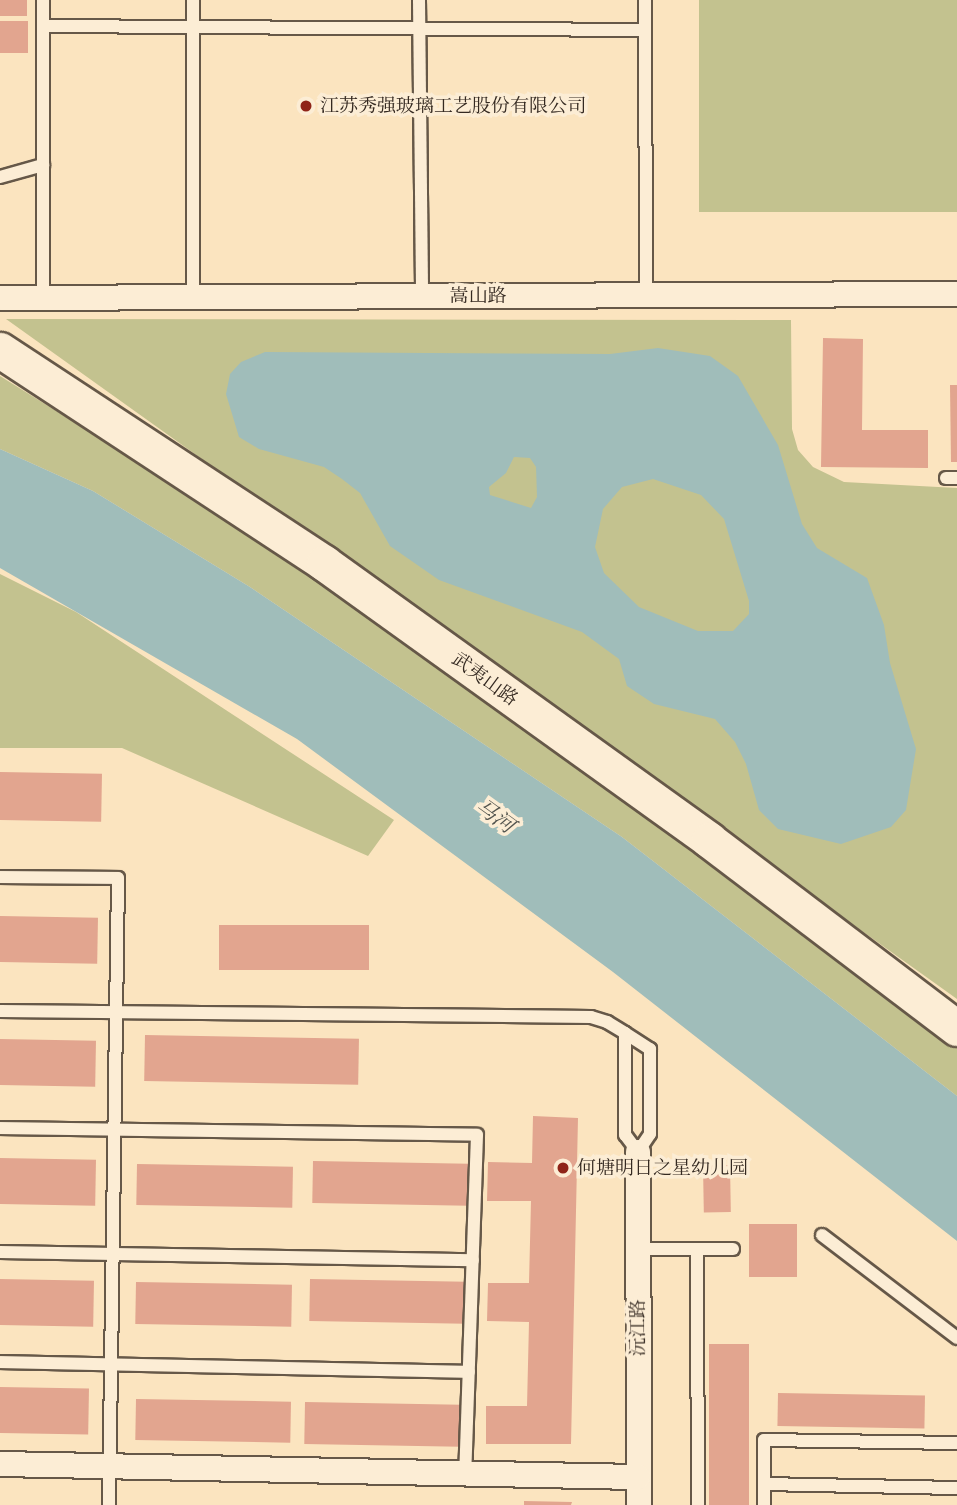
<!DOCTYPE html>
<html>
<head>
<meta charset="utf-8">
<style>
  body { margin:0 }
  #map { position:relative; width:957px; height:1505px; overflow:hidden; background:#fbe4bf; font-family:"IM FELL Great Primer","Noto Serif SC",serif }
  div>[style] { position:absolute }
  .green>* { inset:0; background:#c3c28f; transform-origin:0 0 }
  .water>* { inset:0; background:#a0bdba }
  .building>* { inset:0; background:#e2a58f; transform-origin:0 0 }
  .roads { filter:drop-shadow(2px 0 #665848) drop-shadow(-2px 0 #665848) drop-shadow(0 2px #665848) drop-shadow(0 -2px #665848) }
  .lane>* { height:12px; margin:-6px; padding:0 6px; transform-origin:6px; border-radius:6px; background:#fcedd5 }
  .street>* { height:24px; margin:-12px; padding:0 12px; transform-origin:12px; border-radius:12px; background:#fcedd5 }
  .secondary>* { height:35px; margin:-17.5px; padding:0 17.5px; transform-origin:17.5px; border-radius:17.5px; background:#fcedd5 }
  .dots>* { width:19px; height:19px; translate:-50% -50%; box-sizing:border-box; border:4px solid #fcedd5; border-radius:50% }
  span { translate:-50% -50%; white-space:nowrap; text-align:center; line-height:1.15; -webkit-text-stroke:7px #fcedd5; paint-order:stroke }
  .poi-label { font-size:19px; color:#342921 }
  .left { translate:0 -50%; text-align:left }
  .street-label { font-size:19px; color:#342921 }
  .water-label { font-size:21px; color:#54554f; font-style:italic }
</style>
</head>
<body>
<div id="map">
  <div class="green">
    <div style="left:699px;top:0;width:258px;height:212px"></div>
    <div style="clip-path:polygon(6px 319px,791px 320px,792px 429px,798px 450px,813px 467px,844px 482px,957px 488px,957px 999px)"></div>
    <div style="clip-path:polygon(0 376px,392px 620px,957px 1042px,957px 1096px,622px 837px,250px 587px,93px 491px,0 449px)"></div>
    <div style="clip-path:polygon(0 574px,76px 612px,394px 820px,368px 856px,122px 748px,0 748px)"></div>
  </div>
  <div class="water">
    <div style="clip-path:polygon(evenodd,658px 348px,710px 356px,738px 376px,778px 445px,802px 524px,817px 548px,867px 578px,884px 625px,890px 663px,916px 749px,906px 810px,891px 827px,841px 844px,778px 829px,759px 810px,746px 764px,735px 742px,715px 719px,654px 704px,627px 686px,619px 659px,582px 632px,439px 580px,390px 546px,360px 493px,342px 479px,324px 467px,259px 449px,239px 437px,226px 394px,230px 374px,241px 362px,265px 352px,610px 354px,658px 348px,514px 457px,530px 458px,536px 467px,537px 497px,531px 508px,490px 495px,489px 487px,506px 473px,514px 457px,658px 348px,653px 479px,701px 495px,724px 519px,749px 601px,749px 614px,733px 631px,698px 631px,639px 607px,604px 573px,595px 547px,603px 509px,622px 487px,653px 479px)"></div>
    <div style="clip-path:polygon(0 449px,93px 491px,250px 587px,622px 837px,957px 1096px,957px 1241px,613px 972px,297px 739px,0 568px)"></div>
  </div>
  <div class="building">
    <div style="left:0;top:0;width:27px;height:16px"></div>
    <div style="left:0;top:21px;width:28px;height:32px"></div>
    <div style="clip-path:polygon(823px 338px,863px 339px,862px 430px,928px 430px,928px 468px,821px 467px)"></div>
    <div style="clip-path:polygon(950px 385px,957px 385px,957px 462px,951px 462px)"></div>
    <div style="left:0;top:772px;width:102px;height:48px;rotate:1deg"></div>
    <div style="left:0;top:916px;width:98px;height:46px;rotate:1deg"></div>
    <div style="left:219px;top:925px;width:150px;height:45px"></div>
    <div style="left:145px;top:1035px;width:214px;height:46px;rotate:1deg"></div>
    <div style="left:0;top:1039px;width:96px;height:46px;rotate:1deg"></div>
    <div style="clip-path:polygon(533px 1116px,578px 1118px,571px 1444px,486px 1444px,486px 1406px,527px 1406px,529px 1322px,487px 1321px,488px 1283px,529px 1283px,531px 1201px,487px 1201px,488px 1162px,532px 1163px)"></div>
    <div style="left:0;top:1158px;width:96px;height:46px;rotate:1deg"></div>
    <div style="left:313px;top:1161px;width:156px;height:42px;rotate:1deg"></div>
    <div style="left:137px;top:1164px;width:156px;height:41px;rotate:1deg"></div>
    <div style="left:730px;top:1165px;width:47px;height:27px;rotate:89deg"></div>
    <div style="left:749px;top:1224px;width:48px;height:53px"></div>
    <div style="left:0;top:1279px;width:94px;height:46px;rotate:1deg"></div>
    <div style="left:310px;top:1279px;width:156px;height:42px;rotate:1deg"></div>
    <div style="left:136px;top:1282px;width:156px;height:42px;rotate:1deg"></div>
    <div style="left:709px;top:1344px;width:40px;height:161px"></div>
    <div style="left:0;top:1387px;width:89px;height:46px;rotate:1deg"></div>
    <div style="left:778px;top:1393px;width:147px;height:33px;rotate:1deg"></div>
    <div style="left:136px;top:1399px;width:155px;height:41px;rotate:1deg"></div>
    <div style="left:305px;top:1402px;width:156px;height:42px;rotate:1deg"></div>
    <div style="clip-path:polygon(524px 1501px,572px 1502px,571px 1505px,524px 1505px)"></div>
  </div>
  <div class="roads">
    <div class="lane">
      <div style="left:43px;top:0;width:26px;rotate:90deg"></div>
      <div style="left:43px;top:26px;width:602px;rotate:0.38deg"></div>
      <div style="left:193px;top:0;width:297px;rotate:90deg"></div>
      <div style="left:419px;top:0;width:296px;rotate:89.4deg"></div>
      <div style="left:645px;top:0;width:295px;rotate:89.8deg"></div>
      <div style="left:0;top:177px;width:45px;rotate:-15.6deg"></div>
      <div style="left:43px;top:297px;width:271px;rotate:-90deg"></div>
      <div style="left:946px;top:478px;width:11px"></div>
      <div style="left:0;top:877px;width:118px;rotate:0.5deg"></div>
      <div style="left:118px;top:878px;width:627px;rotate:90.82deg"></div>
      <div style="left:0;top:1011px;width:591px;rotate:0.58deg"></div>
      <div style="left:591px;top:1017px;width:17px;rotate:17deg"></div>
      <div style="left:607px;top:1022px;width:21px;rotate:31deg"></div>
      <div style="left:625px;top:1033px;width:30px;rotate:33deg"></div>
      <div style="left:650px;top:1049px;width:85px;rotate:90deg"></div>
      <div style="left:650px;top:1134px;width:22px;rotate:124deg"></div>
      <div style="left:638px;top:1152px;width:21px;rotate:-127deg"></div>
      <div style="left:625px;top:1135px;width:102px;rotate:-90deg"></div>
      <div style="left:0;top:1128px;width:477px;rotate:0.8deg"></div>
      <div style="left:477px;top:1135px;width:338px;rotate:92deg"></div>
      <div style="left:822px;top:1235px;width:170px;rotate:37.3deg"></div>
      <div style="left:638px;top:1249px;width:95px"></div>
      <div style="left:697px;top:1249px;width:256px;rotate:89.8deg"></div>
      <div style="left:0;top:1252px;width:473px;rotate:1deg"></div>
      <div style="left:0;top:1362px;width:469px;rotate:1.2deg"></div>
      <div style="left:764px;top:1484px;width:193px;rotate:1.2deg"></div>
      <div style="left:764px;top:1505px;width:65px;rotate:-90deg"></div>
      <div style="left:764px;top:1440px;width:193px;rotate:0.9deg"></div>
    </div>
    <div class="street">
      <div style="left:0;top:298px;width:957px;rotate:-0.24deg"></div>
      <div style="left:638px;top:1152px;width:353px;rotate:89.8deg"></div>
      <div style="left:0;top:1464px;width:638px;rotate:1.17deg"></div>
    </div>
    <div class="secondary">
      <div style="left:0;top:350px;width:388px;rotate:33.3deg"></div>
      <div style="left:324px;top:563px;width:474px;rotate:35.7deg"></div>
      <div style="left:709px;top:840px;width:311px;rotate:37.2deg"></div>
    </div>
  </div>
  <div class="dots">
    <div style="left:306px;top:106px;background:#8f2418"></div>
    <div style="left:563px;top:1168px;background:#8f2418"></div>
  </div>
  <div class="poi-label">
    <span class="left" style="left:320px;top:106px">江苏秀强玻璃工艺股份有限公司</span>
    <span class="left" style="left:577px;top:1168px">何塘明日之星幼儿园</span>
  </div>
  <div class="street-label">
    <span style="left:478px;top:296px">嵩山路</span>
    <span style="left:485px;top:679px;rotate:36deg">武夷山路</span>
    <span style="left:638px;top:1328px;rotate:-90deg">沅江路</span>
  </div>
  <div class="water-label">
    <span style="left:495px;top:816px;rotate:36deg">马河</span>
  </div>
</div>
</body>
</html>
